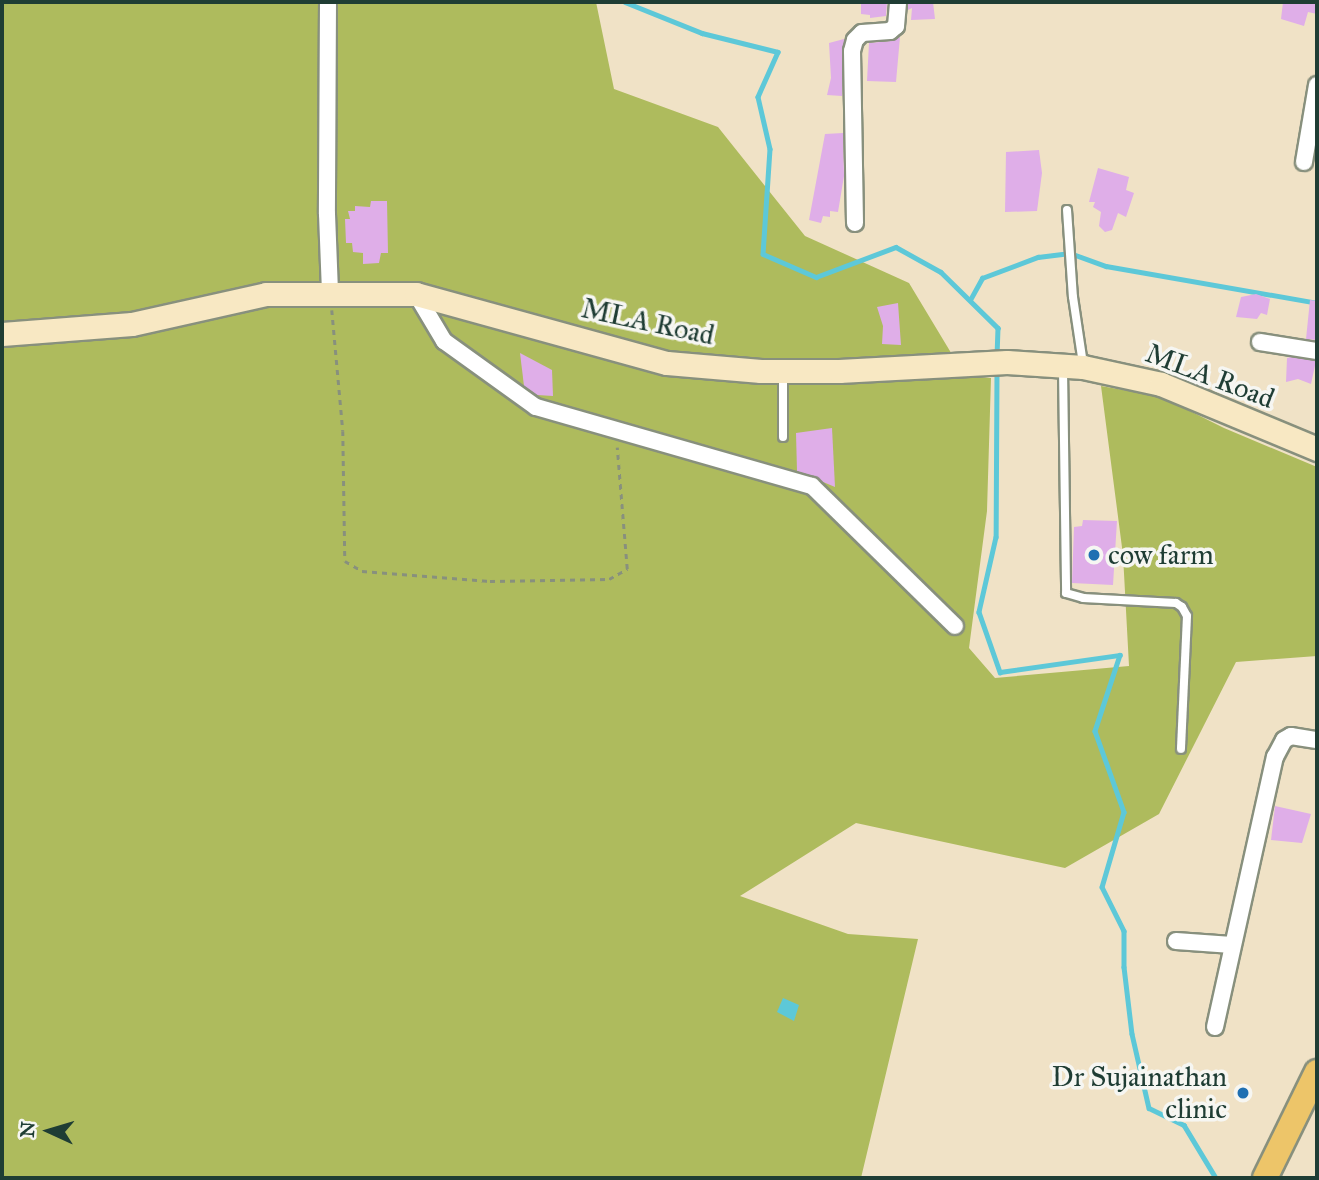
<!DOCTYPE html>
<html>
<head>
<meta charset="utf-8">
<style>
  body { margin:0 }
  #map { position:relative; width:1319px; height:1180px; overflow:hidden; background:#f0e2c6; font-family:"IM FELL Great Primer",serif }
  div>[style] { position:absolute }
  .green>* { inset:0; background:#aebb5d }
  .water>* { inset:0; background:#5dc8d8 }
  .stream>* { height:4.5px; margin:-2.25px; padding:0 2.25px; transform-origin:2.25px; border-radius:2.25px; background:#5dc8d8 }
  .building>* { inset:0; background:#dfaee8 }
  .path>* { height:2.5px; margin-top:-1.25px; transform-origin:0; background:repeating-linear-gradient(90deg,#88907d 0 5px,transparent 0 10px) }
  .roads { filter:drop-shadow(2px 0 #88907d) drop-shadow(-2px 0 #88907d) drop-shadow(0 2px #88907d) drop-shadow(0 -2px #88907d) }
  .lane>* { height:8px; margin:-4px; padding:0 4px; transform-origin:4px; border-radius:4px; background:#fff }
  .street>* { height:16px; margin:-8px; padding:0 8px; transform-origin:8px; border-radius:8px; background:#fff }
  .secondary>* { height:23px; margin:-11.5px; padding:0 11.5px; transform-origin:11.5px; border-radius:11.5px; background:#f8e8c3 }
  .primary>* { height:24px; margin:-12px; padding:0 12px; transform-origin:12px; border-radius:12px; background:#edc569 }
  .dots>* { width:19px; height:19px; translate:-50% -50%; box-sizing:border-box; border:4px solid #f6f6f2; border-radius:50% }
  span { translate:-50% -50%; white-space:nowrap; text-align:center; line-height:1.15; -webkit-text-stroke:7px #f6f6f2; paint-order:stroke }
  .street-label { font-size:28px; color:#1f3d34 }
  .poi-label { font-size:28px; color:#1f3d34 }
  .left { translate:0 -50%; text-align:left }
  .right { translate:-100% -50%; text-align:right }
  .frame { position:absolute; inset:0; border:4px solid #1f3d34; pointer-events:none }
  .north { position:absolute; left:14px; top:1096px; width:70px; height:70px; -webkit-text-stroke:5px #f6f6f2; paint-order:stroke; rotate:274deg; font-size:19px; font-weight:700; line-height:28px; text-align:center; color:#1f3d34 }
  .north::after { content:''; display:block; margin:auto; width:24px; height:32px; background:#1f3d34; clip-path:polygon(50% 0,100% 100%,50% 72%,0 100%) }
</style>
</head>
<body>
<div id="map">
  <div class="green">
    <div style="clip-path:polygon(2px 2px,596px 2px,614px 89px,718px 127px,805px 236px,909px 283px,965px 376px,991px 378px,987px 511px,969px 648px,995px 678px,1129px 666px,1123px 555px,1101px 386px,1162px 397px,1224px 428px,1317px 467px,1317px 656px,1236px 662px,1159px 814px,1065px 868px,856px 823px,740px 896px,848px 934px,918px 939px,861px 1178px,2px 1178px)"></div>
  </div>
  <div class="water">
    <div style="clip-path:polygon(783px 998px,799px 1005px,794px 1021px,777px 1012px)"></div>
  </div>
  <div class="stream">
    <div style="left:625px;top:2px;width:83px;rotate:21.9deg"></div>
    <div style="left:702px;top:33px;width:78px;rotate:14deg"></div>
    <div style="left:778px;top:52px;width:49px;rotate:114deg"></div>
    <div style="left:758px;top:97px;width:53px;rotate:77deg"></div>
    <div style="left:770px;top:149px;width:105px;rotate:93.8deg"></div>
    <div style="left:763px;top:254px;width:58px;rotate:23.5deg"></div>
    <div style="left:816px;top:277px;width:85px;rotate:-20.6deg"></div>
    <div style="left:896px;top:247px;width:51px;rotate:29.1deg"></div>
    <div style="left:941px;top:272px;width:80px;rotate:44.5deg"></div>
    <div style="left:998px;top:328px;width:27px;rotate:92deg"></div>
    <div style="left:970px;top:300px;width:25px;rotate:-61deg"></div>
    <div style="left:982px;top:278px;width:60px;rotate:-20.6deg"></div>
    <div style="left:1038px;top:257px;width:32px;rotate:-7deg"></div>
    <div style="left:1070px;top:253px;width:38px;rotate:20deg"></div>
    <div style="left:1106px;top:266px;width:214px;rotate:9.9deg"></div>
    <div style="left:997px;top:371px;width:166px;rotate:90.3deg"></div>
    <div style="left:996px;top:537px;width:77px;rotate:102.8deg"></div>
    <div style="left:979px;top:612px;width:64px;rotate:70.7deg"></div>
    <div style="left:1000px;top:672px;width:121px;rotate:-8.1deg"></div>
    <div style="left:1120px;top:655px;width:80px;rotate:108.2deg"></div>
    <div style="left:1095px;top:731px;width:86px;rotate:70.3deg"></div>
    <div style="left:1124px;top:812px;width:78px;rotate:106.3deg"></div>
    <div style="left:1102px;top:887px;width:49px;rotate:63.4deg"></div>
    <div style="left:1124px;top:931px;width:36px;rotate:90deg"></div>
    <div style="left:1124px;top:967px;width:67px;rotate:83.2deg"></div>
    <div style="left:1132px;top:1034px;width:76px;rotate:77.1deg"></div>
    <div style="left:1149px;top:1108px;width:39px;rotate:26deg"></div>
    <div style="left:1184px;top:1125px;width:62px;rotate:58.9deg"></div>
  </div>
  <div class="building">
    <div style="clip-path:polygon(861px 2px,887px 2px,886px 16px,870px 18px,870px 15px,861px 14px)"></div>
    <div style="clip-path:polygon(908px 2px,933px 2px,935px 19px,911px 20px,912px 8px,908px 10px)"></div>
    <div style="clip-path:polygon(1283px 2px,1317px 2px,1317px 14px,1308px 12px,1304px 26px,1281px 19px)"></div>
    <div style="clip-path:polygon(900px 37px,896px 82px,867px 81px,869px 43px,891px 41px)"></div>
    <div style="clip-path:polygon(844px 39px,842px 96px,827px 95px,831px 78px,829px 43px)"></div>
    <div style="clip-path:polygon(843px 133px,844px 176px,838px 212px,830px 211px,830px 217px,823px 216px,821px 223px,809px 220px,825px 134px)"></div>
    <div style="clip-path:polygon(1039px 150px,1042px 173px,1037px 211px,1005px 212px,1006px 152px)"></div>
    <div style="clip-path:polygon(1098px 168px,1129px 177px,1126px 190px,1134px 193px,1126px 217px,1118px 213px,1112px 230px,1105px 232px,1099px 226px,1101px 212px,1093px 207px,1095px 202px,1089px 202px)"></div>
    <div style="clip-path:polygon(371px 201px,387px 201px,388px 253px,381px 253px,379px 263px,363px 264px,363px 253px,353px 252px,352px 243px,346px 243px,345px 219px,350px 219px,348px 211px,355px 211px,355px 206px,370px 207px)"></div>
    <div style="clip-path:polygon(1256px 294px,1270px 299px,1267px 315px,1261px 313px,1257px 319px,1236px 317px,1241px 297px)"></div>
    <div style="clip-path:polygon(1310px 300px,1317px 301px,1317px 340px,1306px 339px)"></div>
    <div style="clip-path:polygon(898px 303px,901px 345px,882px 344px,883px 326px,877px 307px)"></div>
    <div style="clip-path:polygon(520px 353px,552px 370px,553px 396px,537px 395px,524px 386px)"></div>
    <div style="clip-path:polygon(1291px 357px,1316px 361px,1311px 384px,1298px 379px,1286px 382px,1287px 358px)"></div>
    <div style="clip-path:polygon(832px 428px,835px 487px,797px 471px,796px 433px)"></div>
    <div style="clip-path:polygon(1083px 520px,1117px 521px,1113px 585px,1072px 583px,1074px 527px,1082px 526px)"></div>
    <div style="clip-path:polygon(1275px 806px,1311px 814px,1302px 843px,1271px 840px)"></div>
  </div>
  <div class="path">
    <div style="left:332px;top:310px;width:121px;rotate:84.8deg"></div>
    <div style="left:343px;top:431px;width:130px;rotate:89.1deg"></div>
    <div style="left:345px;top:561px;width:20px;rotate:30deg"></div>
    <div style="left:362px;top:571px;width:128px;rotate:4.5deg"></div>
    <div style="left:490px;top:581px;width:119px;rotate:-1deg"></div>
    <div style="left:609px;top:579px;width:21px;rotate:-29deg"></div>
    <div style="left:627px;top:569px;width:122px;rotate:-94.7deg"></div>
  </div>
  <div class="roads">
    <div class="lane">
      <div style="left:1067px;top:210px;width:87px;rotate:86.1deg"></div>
      <div style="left:1073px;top:297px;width:68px;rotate:81.5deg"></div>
      <div style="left:1063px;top:369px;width:224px;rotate:89.2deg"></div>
      <div style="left:1066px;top:593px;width:18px;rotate:16deg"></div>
      <div style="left:1083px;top:598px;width:93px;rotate:3.1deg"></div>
      <div style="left:1176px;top:603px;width:7px;rotate:34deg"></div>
      <div style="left:1182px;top:607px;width:10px;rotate:61deg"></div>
      <div style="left:1187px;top:616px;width:133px;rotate:92.6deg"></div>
      <div style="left:783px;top:437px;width:63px;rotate:-90deg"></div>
    </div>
    <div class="street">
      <div style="left:328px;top:2px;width:212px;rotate:90.3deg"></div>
      <div style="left:327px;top:214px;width:79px;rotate:87.8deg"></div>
      <div style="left:1304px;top:162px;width:78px;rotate:-80.4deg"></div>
      <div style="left:855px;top:223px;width:172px;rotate:-91deg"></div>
      <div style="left:852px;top:51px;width:11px;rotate:-75deg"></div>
      <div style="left:855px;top:40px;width:10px;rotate:-45deg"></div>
      <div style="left:862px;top:33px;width:28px;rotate:-4deg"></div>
      <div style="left:890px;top:31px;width:8px;rotate:-40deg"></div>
      <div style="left:896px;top:26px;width:24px;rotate:-85deg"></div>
      <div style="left:416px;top:294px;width:55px;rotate:59.2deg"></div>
      <div style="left:444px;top:341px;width:113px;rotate:35.7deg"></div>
      <div style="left:536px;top:407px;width:287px;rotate:16deg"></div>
      <div style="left:812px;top:486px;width:200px;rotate:44.4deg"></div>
      <div style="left:1260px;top:342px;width:58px;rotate:9deg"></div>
      <div style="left:1176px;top:941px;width:56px;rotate:4.1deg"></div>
      <div style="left:1215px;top:1027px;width:277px;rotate:-77.5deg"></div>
      <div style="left:1275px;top:757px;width:19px;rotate:-62deg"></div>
      <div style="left:1284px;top:740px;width:8px;rotate:-30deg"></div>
      <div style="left:1291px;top:736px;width:26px;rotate:9deg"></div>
    </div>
    <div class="secondary">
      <div style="left:2px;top:334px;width:130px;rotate:-4.4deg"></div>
      <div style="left:132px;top:324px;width:137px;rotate:-12.6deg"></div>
      <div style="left:266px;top:294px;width:150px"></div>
      <div style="left:416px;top:294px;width:260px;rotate:15.4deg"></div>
      <div style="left:667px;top:363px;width:94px;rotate:4.9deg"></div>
      <div style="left:761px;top:371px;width:78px"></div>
      <div style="left:839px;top:371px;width:168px;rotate:-3.1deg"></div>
      <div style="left:1007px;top:362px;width:76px;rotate:3.8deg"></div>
      <div style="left:1083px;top:367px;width:80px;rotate:12.3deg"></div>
      <div style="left:1161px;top:384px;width:169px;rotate:22.6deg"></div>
    </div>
    <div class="primary">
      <div style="left:1265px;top:1178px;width:118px;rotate:-63.9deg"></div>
    </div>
  </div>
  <div class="dots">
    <div style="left:1094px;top:555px;background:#1f6fb2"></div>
    <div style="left:1243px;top:1093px;background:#1f6fb2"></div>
  </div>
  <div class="street-label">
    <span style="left:648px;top:322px;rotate:12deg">MLA Road</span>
    <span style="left:1210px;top:376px;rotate:21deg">MLA Road</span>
  </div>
  <div class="poi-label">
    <span class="left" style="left:1108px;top:555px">cow farm</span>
    <span class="right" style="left:1227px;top:1093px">Dr Sujainathan<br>clinic</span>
  </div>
  <div class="frame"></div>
  <div class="north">N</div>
</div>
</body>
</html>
